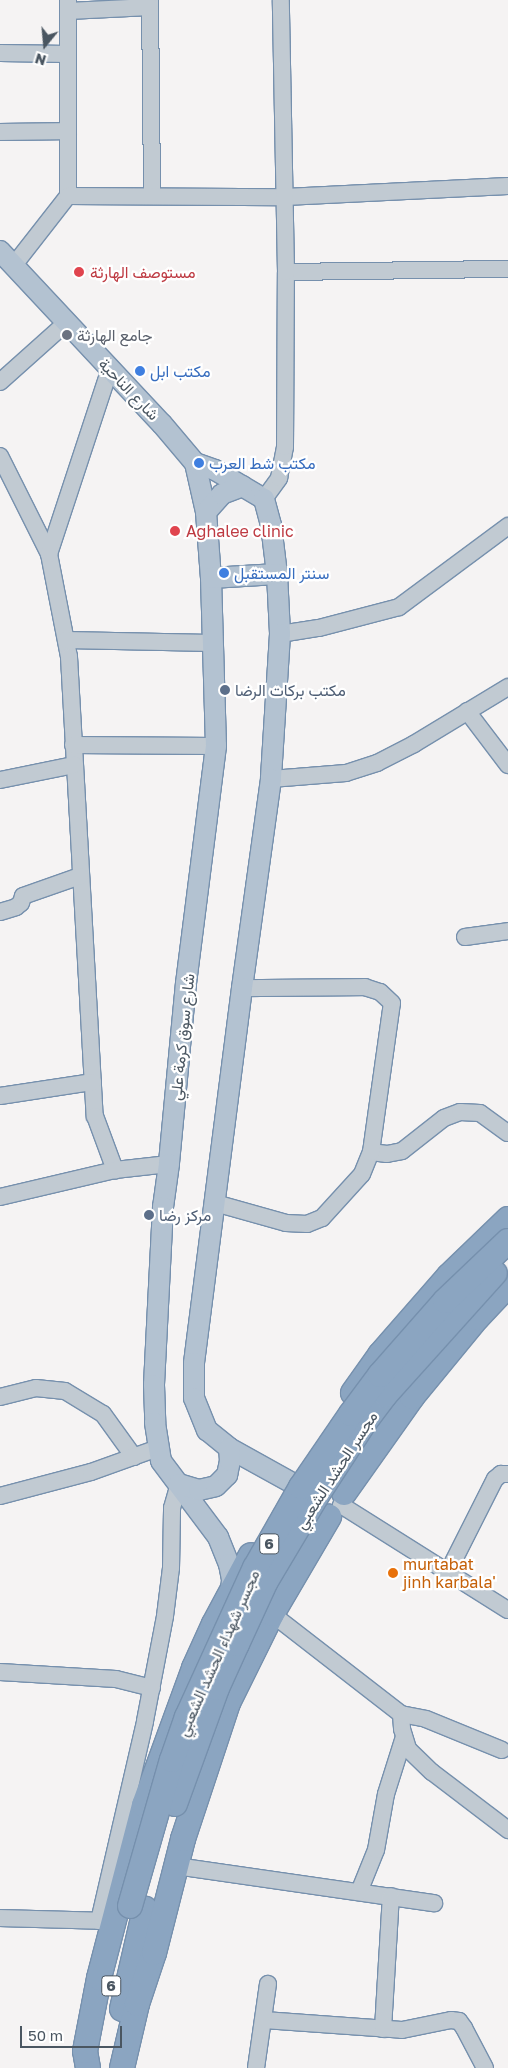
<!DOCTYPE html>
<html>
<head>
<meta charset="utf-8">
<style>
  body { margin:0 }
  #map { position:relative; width:508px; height:2068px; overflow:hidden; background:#f5f3f3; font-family:"Golos Text",Vazirmatn,sans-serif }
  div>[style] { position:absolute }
  .roads { filter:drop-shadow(1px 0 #7690ad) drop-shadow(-1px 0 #7690ad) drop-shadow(0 1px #7690ad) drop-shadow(0 -1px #7690ad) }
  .minor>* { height:16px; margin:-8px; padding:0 8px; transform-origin:8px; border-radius:8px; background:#c1cad2 }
  .major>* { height:20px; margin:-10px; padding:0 10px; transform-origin:10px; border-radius:10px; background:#b3c2d1 }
  .highway>* { height:24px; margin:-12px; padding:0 12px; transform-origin:12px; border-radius:12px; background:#8ba5c1 }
  .bridges { filter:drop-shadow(1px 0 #7690ad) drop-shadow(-1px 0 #7690ad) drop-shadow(0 1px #7690ad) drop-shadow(0 -1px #7690ad) }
  .highway-bridge>* { height:24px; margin:-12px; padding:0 12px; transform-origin:12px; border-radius:12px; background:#8ba5c1 }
  .dots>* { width:14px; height:14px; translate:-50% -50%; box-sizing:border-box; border:2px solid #fff; border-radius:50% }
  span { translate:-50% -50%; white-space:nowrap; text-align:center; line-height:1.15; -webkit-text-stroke:4.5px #fff; paint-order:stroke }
  .shield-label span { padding:1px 4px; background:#fff; border:1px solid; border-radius:4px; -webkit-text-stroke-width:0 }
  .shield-label { font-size:15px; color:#4a5661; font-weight:700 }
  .health-label { font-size:16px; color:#be3a42 }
  .left { translate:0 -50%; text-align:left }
  .worship-label { font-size:16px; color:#5b616d }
  .shop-label { font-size:16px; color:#366cbe }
  .street-label { font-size:16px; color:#4a5661 }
  .service-label { font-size:16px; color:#4e5e75 }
  .food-label { font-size:16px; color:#c56008 }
  .north { position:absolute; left:20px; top:20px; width:50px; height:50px; -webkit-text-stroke:4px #fff; paint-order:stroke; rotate:197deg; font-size:14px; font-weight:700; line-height:20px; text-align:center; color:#4a5661 }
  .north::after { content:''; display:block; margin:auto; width:18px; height:22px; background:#4a5661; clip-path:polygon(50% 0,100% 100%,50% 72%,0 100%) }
  .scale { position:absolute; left:20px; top:2026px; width:102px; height:22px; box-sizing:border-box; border:2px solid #4a5661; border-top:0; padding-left:6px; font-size:15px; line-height:18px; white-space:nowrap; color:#4a5661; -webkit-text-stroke:4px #fff; paint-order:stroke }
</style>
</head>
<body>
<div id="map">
  <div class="roads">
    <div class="minor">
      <div style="left:150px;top:0;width:195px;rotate:89.4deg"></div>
      <div style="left:68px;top:11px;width:82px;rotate:-2.8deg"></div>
      <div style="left:0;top:53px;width:68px;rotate:0.8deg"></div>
      <div style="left:0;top:132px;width:68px;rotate:-0.8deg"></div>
      <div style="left:68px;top:196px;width:196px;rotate:-90deg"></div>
      <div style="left:14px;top:265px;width:88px;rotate:-52deg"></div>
      <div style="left:68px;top:196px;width:217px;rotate:0.3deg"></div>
      <div style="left:285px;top:197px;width:223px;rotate:-2.8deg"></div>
      <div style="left:286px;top:272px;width:222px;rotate:-0.8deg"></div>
      <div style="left:0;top:382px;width:90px;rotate:-41.8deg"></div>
      <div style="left:0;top:456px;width:110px;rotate:63.4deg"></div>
      <div style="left:49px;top:554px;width:105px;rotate:79deg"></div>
      <div style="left:69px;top:657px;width:460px;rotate:86.8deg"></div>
      <div style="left:95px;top:1116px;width:58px;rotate:69.7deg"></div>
      <div style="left:264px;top:499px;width:26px;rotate:-54deg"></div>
      <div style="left:279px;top:478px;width:32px;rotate:-79deg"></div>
      <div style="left:285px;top:447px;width:175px;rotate:-89.7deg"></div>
      <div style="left:286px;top:272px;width:272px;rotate:-91.1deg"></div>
      <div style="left:49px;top:554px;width:195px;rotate:-71.8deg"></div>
      <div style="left:280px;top:634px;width:39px;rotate:-9deg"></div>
      <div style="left:319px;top:628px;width:83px;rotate:-14.7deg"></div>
      <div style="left:399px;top:607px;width:136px;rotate:-36.6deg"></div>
      <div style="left:66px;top:640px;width:146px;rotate:1.2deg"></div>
      <div style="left:467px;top:711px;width:68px;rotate:52.8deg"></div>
      <div style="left:73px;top:745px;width:143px;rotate:0.4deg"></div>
      <div style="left:271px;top:779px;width:75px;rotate:-4.6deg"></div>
      <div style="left:346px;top:773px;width:33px;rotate:-18deg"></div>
      <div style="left:377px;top:763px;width:42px;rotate:-27.2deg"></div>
      <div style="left:414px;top:744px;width:110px;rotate:-31.2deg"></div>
      <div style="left:0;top:780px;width:76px;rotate:-11.5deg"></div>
      <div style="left:0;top:912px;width:17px;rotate:-17deg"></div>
      <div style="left:16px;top:907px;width:6px;rotate:-39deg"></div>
      <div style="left:21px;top:903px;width:7px;rotate:-74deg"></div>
      <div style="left:23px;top:896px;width:60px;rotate:-19.3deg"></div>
      <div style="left:465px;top:937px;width:43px;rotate:-7.9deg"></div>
      <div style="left:0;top:1096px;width:94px;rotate:-8.6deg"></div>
      <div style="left:371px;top:1152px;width:16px;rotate:7deg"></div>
      <div style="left:387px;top:1154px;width:15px;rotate:-11deg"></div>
      <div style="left:402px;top:1151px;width:53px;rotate:-38.2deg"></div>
      <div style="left:444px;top:1118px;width:17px;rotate:-21deg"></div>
      <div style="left:460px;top:1112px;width:20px;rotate:3deg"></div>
      <div style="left:480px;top:1113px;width:34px;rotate:36deg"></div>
      <div style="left:0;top:1197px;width:118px;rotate:-13.2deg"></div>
      <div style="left:115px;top:1170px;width:54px;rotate:-6.3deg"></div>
      <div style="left:215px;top:1203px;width:74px;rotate:15.7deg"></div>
      <div style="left:286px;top:1223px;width:21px;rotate:3deg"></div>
      <div style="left:307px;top:1224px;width:16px;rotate:-22deg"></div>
      <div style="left:322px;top:1218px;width:59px;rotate:-47.7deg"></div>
      <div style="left:362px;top:1174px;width:24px;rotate:-68deg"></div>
      <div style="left:371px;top:1152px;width:150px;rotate:-82deg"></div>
      <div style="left:392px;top:1003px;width:16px;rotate:-137deg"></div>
      <div style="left:380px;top:992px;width:16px;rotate:-162deg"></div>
      <div style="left:365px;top:987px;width:123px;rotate:179.5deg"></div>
      <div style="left:0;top:1397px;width:37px;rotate:-14deg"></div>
      <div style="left:36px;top:1388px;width:29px;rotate:6deg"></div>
      <div style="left:65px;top:1391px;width:44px;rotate:31.2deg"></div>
      <div style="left:103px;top:1414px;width:53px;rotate:54.2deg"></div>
      <div style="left:0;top:1496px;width:94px;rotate:-14.8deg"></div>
      <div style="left:91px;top:1472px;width:71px;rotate:-19.7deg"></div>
      <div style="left:341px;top:1505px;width:197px;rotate:32.2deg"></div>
      <div style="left:448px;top:1572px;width:104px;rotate:-63.2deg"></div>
      <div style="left:495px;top:1479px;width:8px;rotate:-40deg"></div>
      <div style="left:501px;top:1474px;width:7px"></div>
      <div style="left:272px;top:1614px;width:163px;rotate:37.8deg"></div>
      <div style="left:401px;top:1714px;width:15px;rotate:86deg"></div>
      <div style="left:402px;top:1729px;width:21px;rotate:73deg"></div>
      <div style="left:408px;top:1749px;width:33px;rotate:44deg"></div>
      <div style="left:432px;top:1772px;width:96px;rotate:37.3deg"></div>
      <div style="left:0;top:1672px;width:116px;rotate:3.5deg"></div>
      <div style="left:116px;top:1679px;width:37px;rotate:14deg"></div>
      <div style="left:401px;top:1714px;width:25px;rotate:11deg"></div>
      <div style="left:426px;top:1719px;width:82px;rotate:22.2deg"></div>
      <div style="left:176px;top:1866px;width:261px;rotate:8.2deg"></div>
      <div style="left:359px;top:1892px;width:45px;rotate:-68deg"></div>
      <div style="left:376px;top:1850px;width:57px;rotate:-79.9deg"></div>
      <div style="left:386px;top:1794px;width:60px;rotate:-72.5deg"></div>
      <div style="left:0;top:1918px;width:110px;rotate:1.6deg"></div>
      <div style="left:99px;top:1921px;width:205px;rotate:-77deg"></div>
      <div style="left:145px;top:1721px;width:107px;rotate:-79.2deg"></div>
      <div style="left:165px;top:1616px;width:48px;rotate:-82.9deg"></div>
      <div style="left:171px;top:1568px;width:60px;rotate:-89deg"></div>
      <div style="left:172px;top:1508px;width:25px;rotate:-74deg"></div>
      <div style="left:264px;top:2020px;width:138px;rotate:4.1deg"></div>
      <div style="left:402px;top:2030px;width:50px;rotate:-11.5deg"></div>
      <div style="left:451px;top:2020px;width:8px;rotate:7deg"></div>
      <div style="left:459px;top:2021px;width:9px;rotate:54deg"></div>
      <div style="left:464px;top:2028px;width:45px;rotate:62.3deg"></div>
      <div style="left:383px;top:2029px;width:133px;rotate:-86.6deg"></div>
      <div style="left:256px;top:2068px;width:85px;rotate:-81.9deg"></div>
    </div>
    <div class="major">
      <div style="left:0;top:251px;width:237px;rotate:46.9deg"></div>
      <div style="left:162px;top:424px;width:51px;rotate:49.8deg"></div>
      <div style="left:195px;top:463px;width:50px;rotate:77.3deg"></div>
      <div style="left:206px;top:512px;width:66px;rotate:85.7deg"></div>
      <div style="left:211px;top:578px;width:168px;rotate:88.3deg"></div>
      <div style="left:216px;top:746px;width:239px;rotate:97.2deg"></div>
      <div style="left:186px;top:983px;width:182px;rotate:95.4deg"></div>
      <div style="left:169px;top:1164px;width:43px;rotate:97.9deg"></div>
      <div style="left:163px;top:1207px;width:178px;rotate:92.9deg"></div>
      <div style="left:154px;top:1385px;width:38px;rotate:88deg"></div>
      <div style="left:155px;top:1423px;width:38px;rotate:81deg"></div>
      <div style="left:161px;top:1461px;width:95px;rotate:53.1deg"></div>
      <div style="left:218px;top:1537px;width:29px;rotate:68deg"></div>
      <div style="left:229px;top:1564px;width:16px;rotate:79deg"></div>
      <div style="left:232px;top:1580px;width:11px;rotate:95deg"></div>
      <div style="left:195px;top:463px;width:21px;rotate:19deg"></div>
      <div style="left:215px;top:470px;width:57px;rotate:30.6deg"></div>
      <div style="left:264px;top:499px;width:27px;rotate:75deg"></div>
      <div style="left:271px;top:525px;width:49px;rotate:83deg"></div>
      <div style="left:277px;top:574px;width:60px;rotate:87.1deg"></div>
      <div style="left:280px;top:634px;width:145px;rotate:93.6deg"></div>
      <div style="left:271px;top:779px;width:211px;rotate:97.9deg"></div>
      <div style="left:242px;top:988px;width:378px;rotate:97.3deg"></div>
      <div style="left:194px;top:1363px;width:35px;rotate:90deg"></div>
      <div style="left:194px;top:1398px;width:35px;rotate:68deg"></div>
      <div style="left:207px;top:1430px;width:28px;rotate:39deg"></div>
      <div style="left:229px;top:1448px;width:74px;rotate:29deg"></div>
      <div style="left:206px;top:512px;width:24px;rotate:-48deg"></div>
      <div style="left:222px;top:494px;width:22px;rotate:-21deg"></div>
      <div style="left:211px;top:578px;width:66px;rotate:-3.5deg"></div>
      <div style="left:179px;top:1484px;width:21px;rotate:17deg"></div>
      <div style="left:199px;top:1490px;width:17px;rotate:-13deg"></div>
      <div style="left:216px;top:1486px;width:16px;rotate:-45deg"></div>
      <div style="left:227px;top:1475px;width:14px;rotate:-78deg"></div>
      <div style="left:230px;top:1461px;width:13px;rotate:-94deg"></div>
    </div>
    <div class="highway">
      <div style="left:353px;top:1393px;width:47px;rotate:-54.6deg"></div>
      <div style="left:380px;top:1355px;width:105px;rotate:-48.9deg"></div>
      <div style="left:449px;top:1276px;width:82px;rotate:-44deg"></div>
      <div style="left:344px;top:1493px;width:118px;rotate:-54.7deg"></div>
      <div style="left:412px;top:1397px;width:102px;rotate:-50.6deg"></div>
      <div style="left:477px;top:1318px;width:45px;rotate:-46.8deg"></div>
      <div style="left:122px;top:2009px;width:103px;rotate:-77deg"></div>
      <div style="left:88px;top:2068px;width:17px;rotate:-100deg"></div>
      <div style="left:85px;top:2051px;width:74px;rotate:-79.1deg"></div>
      <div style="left:99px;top:1978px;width:179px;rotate:-75.4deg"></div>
      <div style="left:144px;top:1805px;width:146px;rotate:-69.9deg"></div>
      <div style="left:194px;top:1668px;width:48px;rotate:-65.6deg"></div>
      <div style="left:214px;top:1624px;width:78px;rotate:-61.8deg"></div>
      <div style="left:122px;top:2068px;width:66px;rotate:-76.8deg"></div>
      <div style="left:137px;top:2004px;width:54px;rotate:-71.6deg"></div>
      <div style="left:154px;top:1953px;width:118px;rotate:-75.7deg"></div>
      <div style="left:183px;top:1839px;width:143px;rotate:-71.7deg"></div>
      <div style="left:228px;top:1703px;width:99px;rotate:-63.7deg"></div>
      <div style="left:272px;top:1614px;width:113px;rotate:-59.6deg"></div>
    </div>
  </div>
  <div class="bridges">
    <div class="highway-bridge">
      <div style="left:175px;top:1804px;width:123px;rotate:-70.1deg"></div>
      <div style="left:217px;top:1688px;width:48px;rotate:-65.6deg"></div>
      <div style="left:237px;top:1644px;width:69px;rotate:-65.3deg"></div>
      <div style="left:266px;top:1581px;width:98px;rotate:-59.2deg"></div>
      <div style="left:316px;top:1497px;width:88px;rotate:-57deg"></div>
      <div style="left:364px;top:1423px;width:35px;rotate:-53deg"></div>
      <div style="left:385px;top:1395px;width:164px;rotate:-48deg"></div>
      <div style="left:130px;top:1906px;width:152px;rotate:-74deg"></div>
      <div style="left:172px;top:1760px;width:46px;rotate:-70.8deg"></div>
      <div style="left:187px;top:1717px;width:164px;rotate:-65.5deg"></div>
      <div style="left:255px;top:1568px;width:93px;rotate:-60.4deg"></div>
      <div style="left:301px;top:1487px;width:88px;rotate:-55.6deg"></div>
      <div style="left:351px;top:1414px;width:49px;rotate:-53.4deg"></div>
      <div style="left:380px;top:1375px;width:98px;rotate:-48.7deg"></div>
      <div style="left:445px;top:1301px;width:87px;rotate:-43.6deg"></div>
    </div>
  </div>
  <div class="dots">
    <div style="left:79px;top:272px;background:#e0444e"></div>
    <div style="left:67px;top:335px;background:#6b7280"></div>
    <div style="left:140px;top:371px;background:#3f7fe0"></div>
    <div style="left:199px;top:463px;background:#3f7fe0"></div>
    <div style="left:175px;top:531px;background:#e0444e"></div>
    <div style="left:224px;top:573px;background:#3f7fe0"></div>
    <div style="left:225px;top:690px;background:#5c6f8a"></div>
    <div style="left:149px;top:1215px;background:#5c6f8a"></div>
    <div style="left:393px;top:1573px;background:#e8710a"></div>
  </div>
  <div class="shield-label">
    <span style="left:269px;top:1544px">6</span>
    <span style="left:111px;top:1986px">6</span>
  </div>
  <div class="health-label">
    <span class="left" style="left:90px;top:272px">مستوصف الهارثة</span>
    <span class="left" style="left:186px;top:531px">Aghalee clinic</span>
  </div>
  <div class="worship-label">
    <span class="left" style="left:77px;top:335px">جامع الهارثة</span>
  </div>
  <div class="shop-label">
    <span class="left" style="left:150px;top:371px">مكتب ابل</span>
    <span class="left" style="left:209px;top:463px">مكتب شط العرب</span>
    <span class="left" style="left:234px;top:573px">سنتر المستقبل</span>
  </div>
  <div class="street-label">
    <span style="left:129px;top:389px;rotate:46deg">شارع الناحية</span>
    <span style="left:182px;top:1037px;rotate:-84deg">شارع سوق كرمة علي</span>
    <span style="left:336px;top:1470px;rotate:-57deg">مجسر الحشد الشعبي</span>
    <span style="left:218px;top:1653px;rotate:-66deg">مجسر شهداء الحشد الشعبي</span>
  </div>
  <div class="service-label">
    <span class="left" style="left:235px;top:690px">مكتب بركات الرضا</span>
    <span class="left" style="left:159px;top:1215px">مركز رضا</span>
  </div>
  <div class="food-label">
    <span class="left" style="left:403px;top:1573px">murtabat<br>jinh karbala'</span>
  </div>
  <div class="north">N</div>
  <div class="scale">50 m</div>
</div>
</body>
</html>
